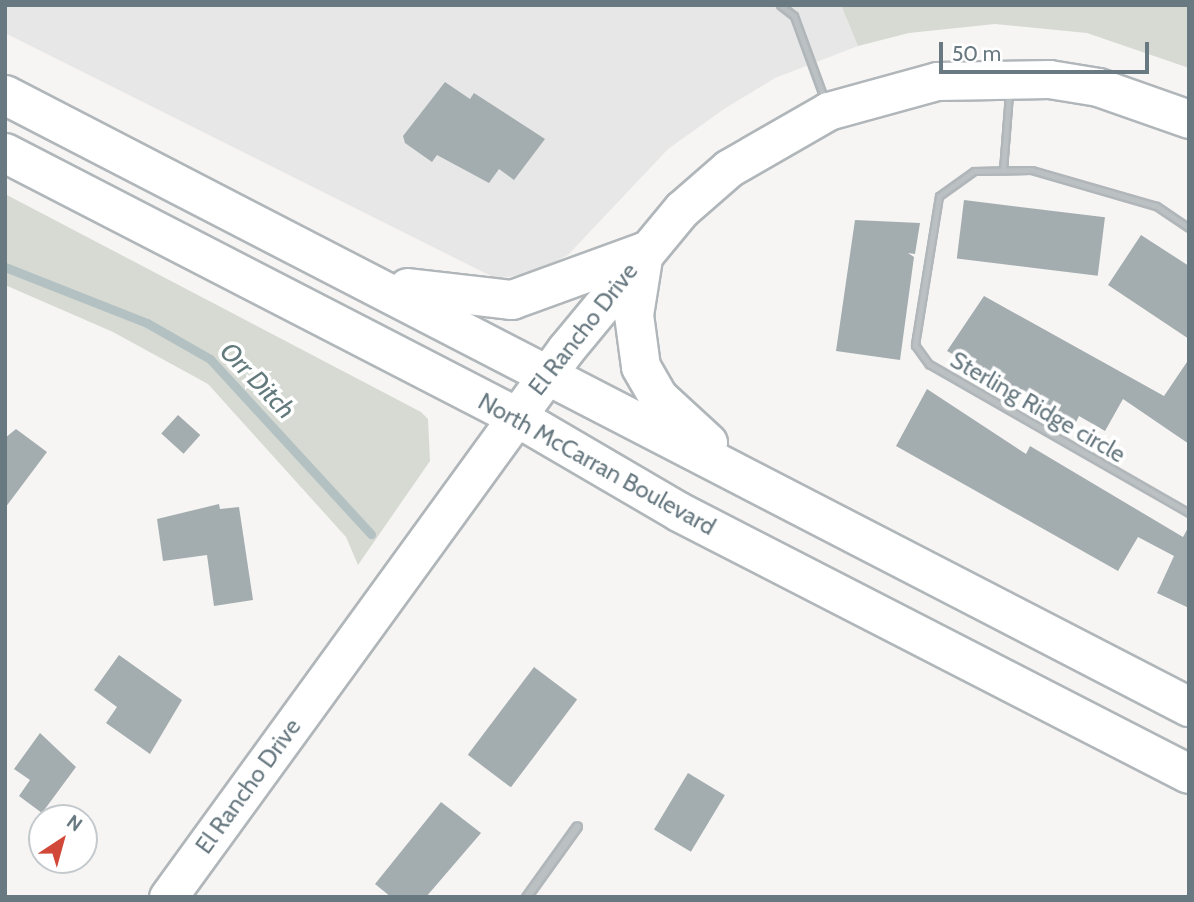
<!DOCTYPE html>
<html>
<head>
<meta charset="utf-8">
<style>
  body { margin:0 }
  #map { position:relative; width:1194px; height:902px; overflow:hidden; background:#f6f5f3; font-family:Cabin,sans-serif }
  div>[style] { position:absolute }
  .built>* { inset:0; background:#e6e7e6 }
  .green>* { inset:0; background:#d6dad2 }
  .stream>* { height:9px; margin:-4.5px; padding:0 4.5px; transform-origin:4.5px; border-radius:4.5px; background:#b4c1c3 }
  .building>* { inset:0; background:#a3acaf; transform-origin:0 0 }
  .roads { filter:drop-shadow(2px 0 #b0b6b9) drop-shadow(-2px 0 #b0b6b9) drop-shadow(0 2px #b0b6b9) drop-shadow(0 -2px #b0b6b9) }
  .service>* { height:5px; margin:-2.5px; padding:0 2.5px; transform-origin:2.5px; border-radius:2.5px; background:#bbc0c2 }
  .minor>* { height:7px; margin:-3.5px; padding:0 3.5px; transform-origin:3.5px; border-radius:3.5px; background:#bbc0c2 }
  .secondary>* { height:37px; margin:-18.5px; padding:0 18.5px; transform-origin:18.5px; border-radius:18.5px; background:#fff }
  .primary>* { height:38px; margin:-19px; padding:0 19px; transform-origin:19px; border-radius:19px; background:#fff }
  span { translate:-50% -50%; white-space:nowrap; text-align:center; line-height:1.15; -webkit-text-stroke:7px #fff; paint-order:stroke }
  .street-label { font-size:24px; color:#687981 }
  .water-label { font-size:26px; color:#637a7d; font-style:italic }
  .frame { position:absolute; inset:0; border:7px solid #687981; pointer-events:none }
  .north { position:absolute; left:28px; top:804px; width:70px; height:70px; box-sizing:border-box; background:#fff; border:2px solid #c3c9cd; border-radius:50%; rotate:36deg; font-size:19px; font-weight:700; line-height:28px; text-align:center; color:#687981 }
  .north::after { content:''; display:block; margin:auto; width:24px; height:32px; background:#d14738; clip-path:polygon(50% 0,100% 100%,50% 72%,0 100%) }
  .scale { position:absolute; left:939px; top:42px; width:210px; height:32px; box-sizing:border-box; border:4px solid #687981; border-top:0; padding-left:9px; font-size:21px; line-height:24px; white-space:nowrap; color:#687981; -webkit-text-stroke:5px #fff; paint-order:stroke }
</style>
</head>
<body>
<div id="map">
  <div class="built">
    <div style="clip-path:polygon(5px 5px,841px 5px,858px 46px,775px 78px,724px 109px,668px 149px,568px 255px,536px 272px,497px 279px,5px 33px)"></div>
  </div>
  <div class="green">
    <div style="clip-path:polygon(841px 5px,1189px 5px,1189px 68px,1087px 33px,995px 24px,909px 33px,858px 46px)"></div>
    <div style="clip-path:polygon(5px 194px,421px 412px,428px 419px,430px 461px,358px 565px,346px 537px,208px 384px,113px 332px,5px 285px)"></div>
  </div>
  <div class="stream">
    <div style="left:5px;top:267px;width:153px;rotate:21.5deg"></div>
    <div style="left:147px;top:323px;width:73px;rotate:29.7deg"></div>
    <div style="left:210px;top:359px;width:238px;rotate:47.4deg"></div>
  </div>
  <div class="building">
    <div style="clip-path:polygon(445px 82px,470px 99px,474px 93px,545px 139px,514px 180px,499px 169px,489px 183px,437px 155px,432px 162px,405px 143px,403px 136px)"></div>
    <div style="left:964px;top:200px;width:142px;height:59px;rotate:7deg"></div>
    <div style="clip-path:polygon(855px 220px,920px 223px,915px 254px,908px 253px,914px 257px,900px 360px,836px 351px)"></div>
    <div style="clip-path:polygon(1141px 235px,1189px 266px,1189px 339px,1108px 285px)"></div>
    <div style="clip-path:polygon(984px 296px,1164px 396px,1189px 359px,1189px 444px,1123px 399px,1105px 431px,1079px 416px,1076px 422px,947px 351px)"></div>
    <div style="clip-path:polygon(927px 389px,1026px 454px,1030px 446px,1183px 537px,1189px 526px,1189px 608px,1157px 593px,1174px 556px,1138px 537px,1118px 571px,896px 446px)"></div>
    <div style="left:178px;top:415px;width:30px;height:25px;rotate:42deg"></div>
    <div style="clip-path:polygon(16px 429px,47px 452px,5px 508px,5px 438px)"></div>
    <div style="clip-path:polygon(219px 504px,220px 509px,239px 507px,253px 600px,214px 606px,207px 555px,163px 561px,157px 519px)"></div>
    <div style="clip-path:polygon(119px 655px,182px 700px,150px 754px,106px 723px,117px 707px,94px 690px)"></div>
    <div style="left:534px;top:667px;width:54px;height:110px;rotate:37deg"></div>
    <div style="clip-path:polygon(40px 733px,76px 767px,42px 813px,19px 796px,30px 780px,14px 769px)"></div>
    <div style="left:688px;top:773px;width:43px;height:66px;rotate:31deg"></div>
    <div style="clip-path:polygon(441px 802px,481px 833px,426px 897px,391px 897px,375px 884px)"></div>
  </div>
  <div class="roads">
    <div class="service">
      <div style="left:780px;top:5px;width:18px;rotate:38deg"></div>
      <div style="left:794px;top:16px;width:87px;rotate:69.9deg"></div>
      <div style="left:1003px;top:170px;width:77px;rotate:-85.5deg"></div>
      <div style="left:1189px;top:228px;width:40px;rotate:-146deg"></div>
      <div style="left:1156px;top:206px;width:130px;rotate:-163.9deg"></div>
      <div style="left:1031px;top:170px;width:57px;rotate:179deg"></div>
      <div style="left:974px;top:171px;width:43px;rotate:144.5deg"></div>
      <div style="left:939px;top:196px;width:151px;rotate:99.2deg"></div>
      <div style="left:915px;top:345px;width:24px;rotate:54deg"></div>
      <div style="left:929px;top:364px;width:300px;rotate:29.8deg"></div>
    </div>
    <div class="minor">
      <div style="left:526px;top:897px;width:87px;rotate:-54.3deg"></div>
    </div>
    <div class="secondary">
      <div style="left:168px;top:897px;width:677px;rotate:-54.01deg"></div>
      <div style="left:566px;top:349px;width:182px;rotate:-50.4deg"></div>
      <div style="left:682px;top:209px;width:62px;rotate:-41.1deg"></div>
      <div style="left:729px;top:168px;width:114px;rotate:-29.9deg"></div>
      <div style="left:828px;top:111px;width:113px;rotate:-15.4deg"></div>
      <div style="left:937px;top:81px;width:112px;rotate:-1deg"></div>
      <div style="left:1049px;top:79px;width:50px;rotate:9.3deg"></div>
      <div style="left:1098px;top:87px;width:96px;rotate:19.4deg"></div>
    </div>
    <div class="primary">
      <div style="left:5px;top:95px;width:1333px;rotate:27.33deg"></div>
      <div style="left:5px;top:153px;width:574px;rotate:27.28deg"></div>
      <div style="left:515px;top:416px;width:190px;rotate:30.3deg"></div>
      <div style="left:679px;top:512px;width:573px;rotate:27.19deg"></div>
      <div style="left:644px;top:252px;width:64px;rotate:99deg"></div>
      <div style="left:634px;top:315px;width:52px;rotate:82.3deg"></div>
      <div style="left:641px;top:367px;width:34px;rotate:60deg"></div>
      <div style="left:658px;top:397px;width:68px;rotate:42.6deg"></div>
      <div style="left:408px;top:288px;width:105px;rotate:6.6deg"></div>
      <div style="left:512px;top:300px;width:140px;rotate:-20deg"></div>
    </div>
  </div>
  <div class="street-label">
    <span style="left:583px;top:329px;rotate:-52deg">El Rancho Drive</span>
    <span style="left:1038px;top:407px;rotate:30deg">Sterling Ridge circle</span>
    <span style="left:597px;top:464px;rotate:29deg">North McCarran Boulevard</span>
    <span style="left:248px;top:786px;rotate:-54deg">El Rancho Drive</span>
  </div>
  <div class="water-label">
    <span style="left:257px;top:381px;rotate:46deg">Orr Ditch</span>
  </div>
  <div class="frame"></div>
  <div class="north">N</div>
  <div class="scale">50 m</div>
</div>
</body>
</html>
